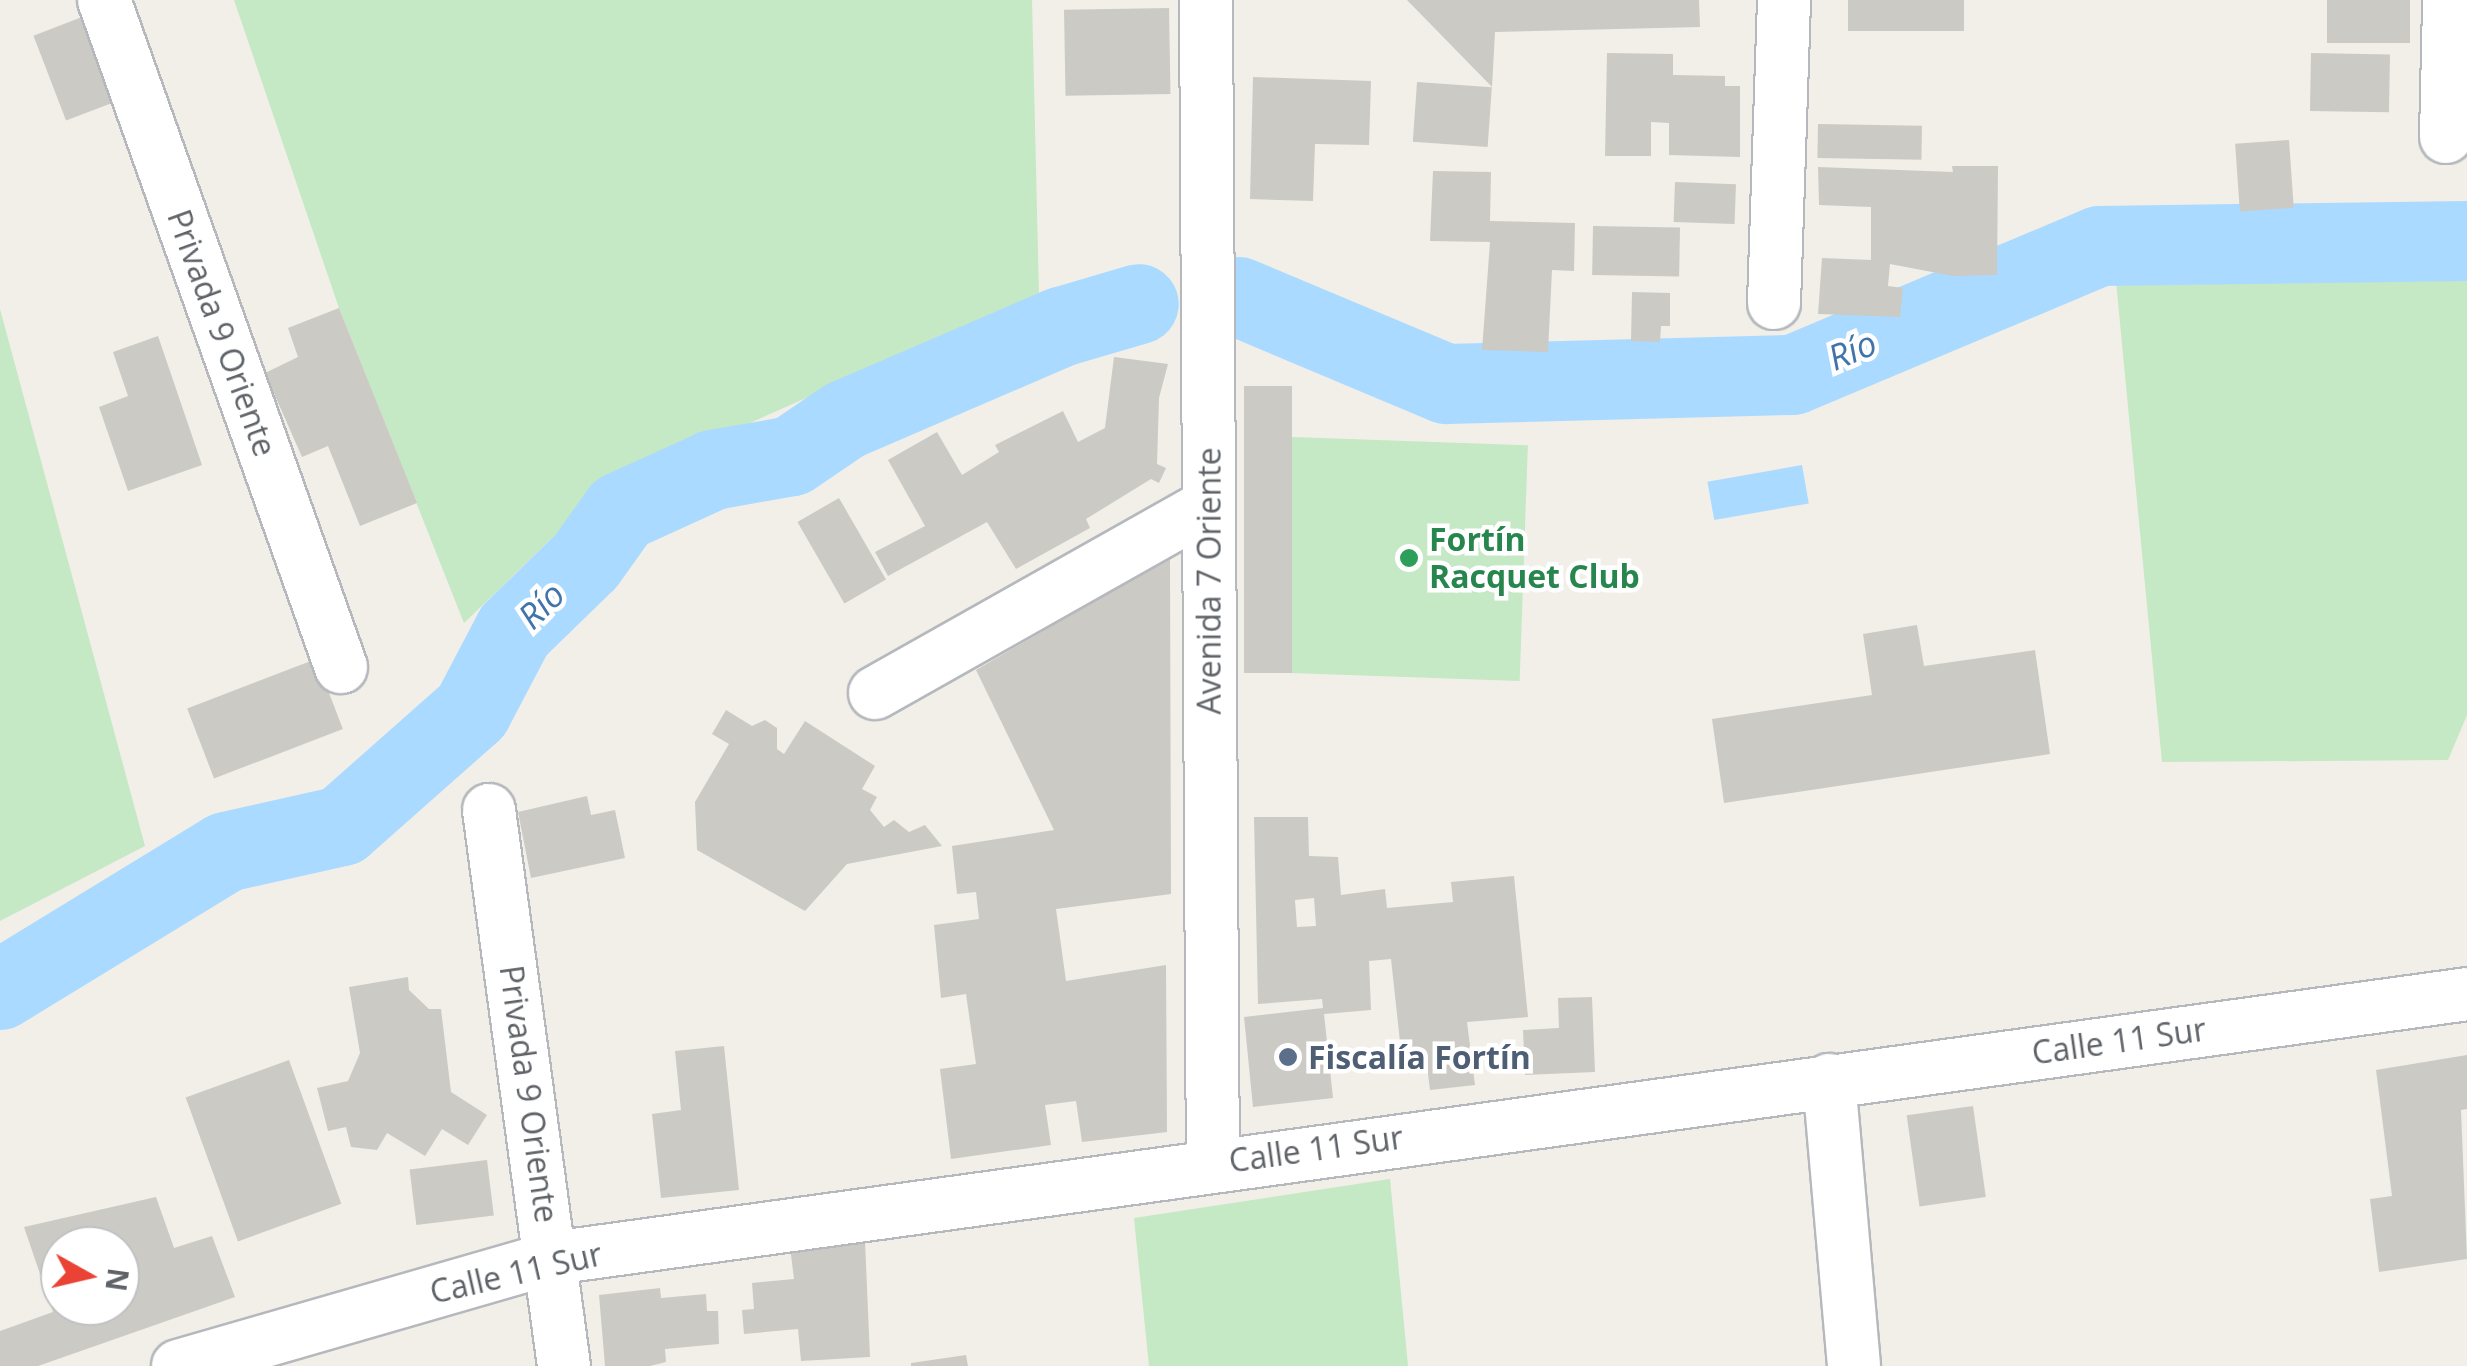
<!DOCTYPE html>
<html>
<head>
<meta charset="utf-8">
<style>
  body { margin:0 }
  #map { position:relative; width:2467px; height:1366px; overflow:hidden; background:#f1efe8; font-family:"Open Sans",sans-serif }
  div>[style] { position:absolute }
  .green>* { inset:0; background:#c5e8c5; transform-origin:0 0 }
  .water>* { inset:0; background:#aadaff; transform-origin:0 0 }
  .river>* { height:80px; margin:-40px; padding:0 40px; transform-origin:40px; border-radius:40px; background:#aadaff }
  .building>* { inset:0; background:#cccac5; transform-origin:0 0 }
  .roads { filter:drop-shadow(2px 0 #b5b8bc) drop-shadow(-2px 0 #b5b8bc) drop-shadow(0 2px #b5b8bc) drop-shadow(0 -2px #b5b8bc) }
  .minor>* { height:52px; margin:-26px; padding:0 26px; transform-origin:26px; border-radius:26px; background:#fff }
  .dots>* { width:28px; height:28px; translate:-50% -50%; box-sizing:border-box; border:5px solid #fff; border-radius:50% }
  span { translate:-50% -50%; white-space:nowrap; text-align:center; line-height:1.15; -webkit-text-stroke:9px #fff; paint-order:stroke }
  .street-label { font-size:32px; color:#5f6368 }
  .leisure-label { font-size:32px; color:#27864d; font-weight:700 }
  .left { translate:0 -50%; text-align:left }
  .service-label { font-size:32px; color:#4e5e75; font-weight:700 }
  .water-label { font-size:35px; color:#4174aa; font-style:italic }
  .north { position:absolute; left:40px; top:1226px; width:100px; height:100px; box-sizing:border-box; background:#fff; border:2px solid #bfc1c3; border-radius:50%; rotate:98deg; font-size:28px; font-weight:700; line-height:40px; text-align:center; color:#5f6368 }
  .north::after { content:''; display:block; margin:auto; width:35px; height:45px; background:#ea4335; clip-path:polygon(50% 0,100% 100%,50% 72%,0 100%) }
</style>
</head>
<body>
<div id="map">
  <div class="green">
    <div style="clip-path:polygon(234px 0,1032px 0,1039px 295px,605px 487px,464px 623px,339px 308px)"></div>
    <div style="clip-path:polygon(2467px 276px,2467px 715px,2448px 760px,2162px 762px,2116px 281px)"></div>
    <div style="clip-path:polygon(0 309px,145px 846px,0 921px)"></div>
    <div style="left:1292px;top:437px;width:236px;height:236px;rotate:2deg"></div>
    <div style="clip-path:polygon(1390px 1179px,1408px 1366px,1149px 1366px,1134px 1218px)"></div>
  </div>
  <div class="water">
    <div style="left:1802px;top:465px;width:39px;height:96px;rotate:80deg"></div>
  </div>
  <div class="river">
    <div style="left:1239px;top:297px;width:225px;rotate:22.8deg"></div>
    <div style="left:1446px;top:384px;width:347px;rotate:-1.5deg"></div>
    <div style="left:1793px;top:375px;width:333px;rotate:-22.8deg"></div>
    <div style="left:2100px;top:246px;width:367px;rotate:-0.8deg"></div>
    <div style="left:0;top:990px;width:265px;rotate:-31.4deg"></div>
    <div style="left:226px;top:852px;width:119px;rotate:-12.6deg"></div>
    <div style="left:342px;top:826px;width:174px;rotate:-41.5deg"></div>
    <div style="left:472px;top:711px;width:90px;rotate:-62.3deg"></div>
    <div style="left:514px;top:631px;width:100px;rotate:-44.2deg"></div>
    <div style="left:586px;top:561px;width:60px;rotate:-54.5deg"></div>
    <div style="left:621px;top:512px;width:101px;rotate:-24.5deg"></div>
    <div style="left:713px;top:470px;width:80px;rotate:-10deg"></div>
    <div style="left:792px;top:456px;width:64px;rotate:-34.2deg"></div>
    <div style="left:845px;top:420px;width:235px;rotate:-23.3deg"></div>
    <div style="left:1061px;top:327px;width:81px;rotate:-16.4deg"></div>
  </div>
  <div class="building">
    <div style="clip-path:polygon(1407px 0,1699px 0,1700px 27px,1495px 32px,1492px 87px)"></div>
    <div style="left:1848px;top:0;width:116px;height:31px"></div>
    <div style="left:2327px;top:0;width:83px;height:43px"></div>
    <div style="left:1169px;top:8px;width:86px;height:105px;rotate:89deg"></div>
    <div style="left:82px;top:17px;width:91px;height:52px;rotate:69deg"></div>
    <div style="clip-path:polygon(1607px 53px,1673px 54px,1673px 75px,1725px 76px,1725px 86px,1740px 86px,1740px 157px,1669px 155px,1669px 123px,1651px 122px,1651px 156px,1605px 156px)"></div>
    <div style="left:2311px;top:53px;width:79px;height:58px;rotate:1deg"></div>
    <div style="clip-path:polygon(1253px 77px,1371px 81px,1369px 145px,1315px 144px,1313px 201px,1250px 199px)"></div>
    <div style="left:1417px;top:82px;width:75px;height:60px;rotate:4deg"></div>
    <div style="left:1818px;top:124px;width:104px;height:34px;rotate:1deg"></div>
    <div style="left:2289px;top:140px;width:68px;height:54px;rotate:86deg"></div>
    <div style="clip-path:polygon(1952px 166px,1998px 166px,1997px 275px,1953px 276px,1890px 264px,1888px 286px,1903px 288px,1900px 317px,1818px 314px,1822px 258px,1871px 260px,1871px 207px,1819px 205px,1818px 167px,1953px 172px)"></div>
    <div style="clip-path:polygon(1433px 171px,1491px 172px,1490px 221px,1575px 223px,1574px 271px,1552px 270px,1548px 352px,1482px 350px,1490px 242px,1430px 241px)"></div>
    <div style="left:1675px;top:182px;width:61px;height:40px;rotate:2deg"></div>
    <div style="left:1593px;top:226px;width:87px;height:49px;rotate:1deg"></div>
    <div style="clip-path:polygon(1632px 292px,1670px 293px,1670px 326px,1661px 326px,1660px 342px,1631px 341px)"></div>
    <div style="clip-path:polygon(339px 308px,417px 503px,360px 526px,328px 446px,302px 457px,265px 373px,298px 357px,288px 328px)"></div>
    <div style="clip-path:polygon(158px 336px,202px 465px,128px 491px,99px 407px,128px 396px,113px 352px)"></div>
    <div style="clip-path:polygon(1114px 357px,1168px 364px,1159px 398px,1157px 464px,1166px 468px,1159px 483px,1151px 479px,1086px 519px,1090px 528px,1016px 569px,987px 522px,888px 576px,875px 552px,925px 526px,888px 460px,937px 432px,962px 475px,999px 452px,995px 445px,1063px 411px,1078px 442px,1105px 428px)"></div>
    <div style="left:1292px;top:386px;width:287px;height:48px;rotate:90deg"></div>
    <div style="left:839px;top:498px;width:94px;height:48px;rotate:60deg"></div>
    <div style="clip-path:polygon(1170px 557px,1171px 894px,1056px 909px,1066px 981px,1166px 965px,1167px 1132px,1082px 1142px,1076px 1101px,1045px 1105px,1051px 1145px,951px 1159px,940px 1069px,976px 1064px,966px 994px,941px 998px,934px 925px,979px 919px,976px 892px,957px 894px,952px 846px,1054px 830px,976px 670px)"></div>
    <div style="clip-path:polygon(1917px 625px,1924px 666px,2035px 650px,2050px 754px,1724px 803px,1712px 719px,1872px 695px,1863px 634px)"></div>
    <div style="left:316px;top:659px;width:75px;height:138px;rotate:69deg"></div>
    <div style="clip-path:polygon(726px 710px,752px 726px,765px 720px,777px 728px,777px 749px,784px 754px,805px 721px,875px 766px,862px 789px,877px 797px,870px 810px,884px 827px,894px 820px,909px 832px,925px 825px,942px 846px,847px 864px,805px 911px,697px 850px,695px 802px,729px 744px,712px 734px)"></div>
    <div style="clip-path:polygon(587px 796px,591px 815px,615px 810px,625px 858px,531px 878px,518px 812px)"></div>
    <div style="clip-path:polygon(evenodd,1254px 817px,1308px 817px,1309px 856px,1338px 857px,1341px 895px,1385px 889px,1387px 908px,1453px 902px,1451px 882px,1514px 876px,1528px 1017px,1467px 1022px,1475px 1085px,1430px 1090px,1426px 1057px,1402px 1060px,1391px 959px,1369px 961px,1371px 1010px,1324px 1014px,1333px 1098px,1253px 1107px,1244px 1017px,1323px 1008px,1322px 999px,1258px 1004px,1254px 817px,1314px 898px,1316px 926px,1297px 927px,1295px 900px,1314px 898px)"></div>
    <div style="clip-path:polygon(408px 977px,409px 990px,429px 1009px,441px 1009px,451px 1092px,487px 1115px,468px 1145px,442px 1129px,425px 1156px,387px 1133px,377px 1150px,351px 1147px,346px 1127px,328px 1131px,317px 1088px,348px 1081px,360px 1053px,349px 987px)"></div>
    <div style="clip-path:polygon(1592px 997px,1595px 1072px,1525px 1075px,1523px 1030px,1559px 1028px,1558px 998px)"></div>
    <div style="clip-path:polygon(724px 1046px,739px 1190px,661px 1198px,652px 1114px,681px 1110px,675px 1051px)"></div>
    <div style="clip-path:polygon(2467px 1055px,2467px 1109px,2461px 1110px,2467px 1259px,2379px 1272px,2370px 1199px,2392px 1196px,2376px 1070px)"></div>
    <div style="left:289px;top:1060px;width:153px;height:110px;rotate:70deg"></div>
    <div style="left:1973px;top:1106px;width:92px;height:67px;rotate:82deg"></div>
    <div style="left:487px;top:1160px;width:56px;height:78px;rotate:83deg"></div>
    <div style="clip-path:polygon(evenodd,156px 1197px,174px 1248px,212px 1236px,235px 1297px,38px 1366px,0 1366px,0 1331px,53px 1312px,24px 1227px,156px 1197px,60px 1246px,120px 1246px,120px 1306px,60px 1306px,60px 1246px)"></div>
    <div style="clip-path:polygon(865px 1241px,870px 1357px,801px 1361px,798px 1329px,744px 1334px,742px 1310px,754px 1309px,752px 1283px,794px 1279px,790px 1247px)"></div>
    <div style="clip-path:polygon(660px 1288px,661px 1298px,706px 1294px,707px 1311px,718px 1311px,719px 1344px,665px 1349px,666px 1362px,650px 1366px,605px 1366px,599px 1295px)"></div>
    <div style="clip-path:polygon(966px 1355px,968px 1366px,911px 1366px,911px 1363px)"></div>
  </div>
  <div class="roads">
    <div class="minor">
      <div style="left:104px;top:0;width:708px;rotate:70.44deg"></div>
      <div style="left:1206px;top:0;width:1163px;rotate:89.66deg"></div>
      <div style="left:2446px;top:137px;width:137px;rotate:-88.7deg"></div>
      <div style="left:1774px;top:303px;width:303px;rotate:-88.1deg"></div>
      <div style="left:875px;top:693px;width:382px;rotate:-29.4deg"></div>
      <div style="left:489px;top:810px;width:561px;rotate:82.32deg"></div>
      <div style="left:1829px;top:1080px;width:287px;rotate:85deg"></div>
      <div style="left:178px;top:1366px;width:390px;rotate:-16.1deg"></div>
      <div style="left:553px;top:1258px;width:1932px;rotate:-7.85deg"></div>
    </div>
  </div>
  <div class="dots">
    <div style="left:1409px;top:558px;background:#2e9e5b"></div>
    <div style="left:1288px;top:1057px;background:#5c6f8a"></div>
  </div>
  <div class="street-label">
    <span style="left:222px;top:333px;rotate:70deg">Privada 9 Oriente</span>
    <span style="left:1209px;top:581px;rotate:-90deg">Avenida 7 Oriente</span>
    <span style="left:2119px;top:1041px;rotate:-8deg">Calle 11 Sur</span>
    <span style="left:529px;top:1094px;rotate:82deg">Privada 9 Oriente</span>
    <span style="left:1316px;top:1149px;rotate:-8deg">Calle 11 Sur</span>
    <span style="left:516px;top:1273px;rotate:-13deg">Calle 11 Sur</span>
  </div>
  <div class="leisure-label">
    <span class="left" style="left:1429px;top:558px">Fortín<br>Racquet Club</span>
  </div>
  <div class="service-label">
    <span class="left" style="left:1308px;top:1057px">Fiscalía Fortín</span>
  </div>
  <div class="water-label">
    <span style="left:1852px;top:350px;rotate:-23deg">Río</span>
    <span style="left:541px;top:605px;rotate:-45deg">Río</span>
  </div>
  <div class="north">N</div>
</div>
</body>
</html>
